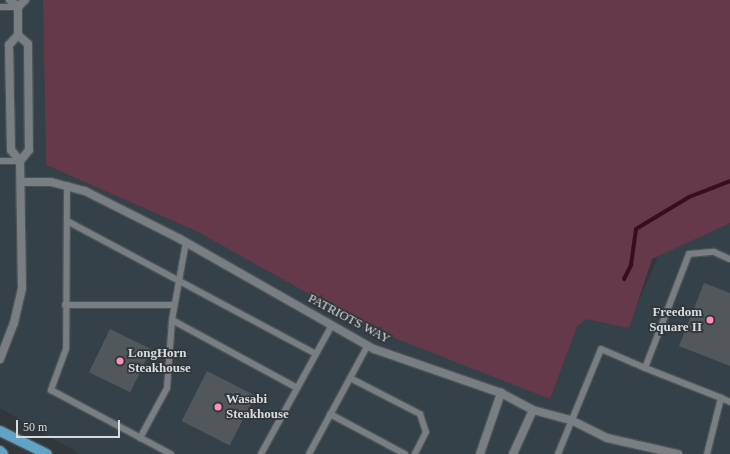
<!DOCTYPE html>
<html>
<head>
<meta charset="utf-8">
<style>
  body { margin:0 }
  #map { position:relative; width:730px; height:454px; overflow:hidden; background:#31373a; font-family:Georgia,serif }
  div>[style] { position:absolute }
  .built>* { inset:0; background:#354148 }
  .green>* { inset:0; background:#66394a }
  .stream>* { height:4px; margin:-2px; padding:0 2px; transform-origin:2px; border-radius:2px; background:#3a0b21 }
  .building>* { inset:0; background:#51575b; transform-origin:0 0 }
  .roads { filter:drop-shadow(1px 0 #4e5356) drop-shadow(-1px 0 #4e5356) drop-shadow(0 1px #4e5356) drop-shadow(0 -1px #4e5356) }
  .lane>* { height:6px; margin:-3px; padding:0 3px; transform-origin:3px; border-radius:3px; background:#787e82 }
  .street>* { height:8px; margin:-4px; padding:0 4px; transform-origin:4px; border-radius:4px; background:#787e82 }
  .primary>* { height:10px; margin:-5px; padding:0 5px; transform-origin:5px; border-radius:5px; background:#60a3c5 }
  .dots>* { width:11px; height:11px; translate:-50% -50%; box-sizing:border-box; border:2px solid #31373a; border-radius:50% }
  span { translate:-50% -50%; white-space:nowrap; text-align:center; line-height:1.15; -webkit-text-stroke:3.5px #31373a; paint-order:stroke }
  .poi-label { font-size:13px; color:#d7dbdd; font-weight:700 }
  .right { translate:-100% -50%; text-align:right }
  .left { translate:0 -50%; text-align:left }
  .street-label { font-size:13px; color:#d7dbdd }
  .scale { position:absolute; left:16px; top:420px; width:104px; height:18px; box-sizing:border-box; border:2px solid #d7dbdd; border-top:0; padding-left:5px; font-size:12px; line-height:14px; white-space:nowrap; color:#d7dbdd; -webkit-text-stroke:3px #31373a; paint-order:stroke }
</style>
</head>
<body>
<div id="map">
  <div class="built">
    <div style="clip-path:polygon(0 0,43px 0,46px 165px,198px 232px,550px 398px,583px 308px,631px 318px,672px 226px,730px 208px,730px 454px,80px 454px,0 408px)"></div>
  </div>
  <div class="green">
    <div style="clip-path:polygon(43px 0,730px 0,730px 223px,652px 259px,629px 328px,586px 319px,577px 326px,550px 399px,374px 330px,198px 232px,46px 165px)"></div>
  </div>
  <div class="stream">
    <div style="left:624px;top:279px;width:16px;rotate:-63deg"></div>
    <div style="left:631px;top:265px;width:36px;rotate:-82deg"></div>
    <div style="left:636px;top:229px;width:62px;rotate:-31.1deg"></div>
    <div style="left:689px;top:197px;width:44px;rotate:-21.3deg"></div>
  </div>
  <div class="building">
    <div style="clip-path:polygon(704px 283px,730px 293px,730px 366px,679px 346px)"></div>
    <div style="left:110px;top:329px;width:46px;height:48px;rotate:26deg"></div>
    <div style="left:207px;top:371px;width:54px;height:56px;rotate:27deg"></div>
  </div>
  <div class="roads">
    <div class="lane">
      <div style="left:0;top:7px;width:18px"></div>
      <div style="left:0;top:161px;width:20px"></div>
      <div style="left:67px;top:185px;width:164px;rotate:90.3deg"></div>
      <div style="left:66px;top:349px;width:44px;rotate:110.1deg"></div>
      <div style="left:51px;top:390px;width:136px;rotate:28.1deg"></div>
      <div style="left:67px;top:221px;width:282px;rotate:28.1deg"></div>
      <div style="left:186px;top:242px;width:79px;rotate:100.2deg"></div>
      <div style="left:172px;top:320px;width:142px;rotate:28.5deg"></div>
      <div style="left:65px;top:305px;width:109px"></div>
      <div style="left:645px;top:368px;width:82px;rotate:21.5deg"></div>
      <div style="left:350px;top:378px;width:79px;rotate:27.2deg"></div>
      <div style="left:420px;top:414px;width:19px;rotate:72deg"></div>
      <div style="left:426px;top:432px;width:25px;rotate:117deg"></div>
      <div style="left:330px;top:414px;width:85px;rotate:28.1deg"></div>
      <div style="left:140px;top:438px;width:57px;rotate:-61.6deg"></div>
      <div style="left:167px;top:388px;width:68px;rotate:-85.8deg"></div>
      <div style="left:261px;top:454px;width:147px;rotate:-61.2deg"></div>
      <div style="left:309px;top:454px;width:124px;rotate:-61.6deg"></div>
      <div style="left:558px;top:454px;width:113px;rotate:-67.7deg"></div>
      <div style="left:601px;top:349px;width:48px;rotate:23.4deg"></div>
      <div style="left:645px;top:368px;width:122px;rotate:-68.9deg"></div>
      <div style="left:689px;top:254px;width:25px;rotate:-5deg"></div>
      <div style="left:714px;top:252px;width:17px;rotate:24deg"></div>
      <div style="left:707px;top:454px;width:58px;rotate:-76deg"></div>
      <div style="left:721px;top:398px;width:10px;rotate:24deg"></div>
    </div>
    <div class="street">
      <div style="left:10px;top:0;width:11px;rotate:41deg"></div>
      <div style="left:18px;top:35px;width:13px;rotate:42deg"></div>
      <div style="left:28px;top:44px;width:106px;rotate:89.5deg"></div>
      <div style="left:29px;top:150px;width:14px;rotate:129deg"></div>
      <div style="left:21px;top:182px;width:30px"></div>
      <div style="left:51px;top:182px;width:35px;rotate:15deg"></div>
      <div style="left:85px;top:191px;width:106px;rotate:26.8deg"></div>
      <div style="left:180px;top:239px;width:223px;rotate:29.6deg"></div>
      <div style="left:374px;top:349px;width:134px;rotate:19.1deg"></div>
      <div style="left:501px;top:393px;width:36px;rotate:28deg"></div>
      <div style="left:533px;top:410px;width:39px;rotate:15deg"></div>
      <div style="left:571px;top:420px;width:40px;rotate:26.6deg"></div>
      <div style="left:607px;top:438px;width:73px;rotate:12.7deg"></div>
      <div style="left:0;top:359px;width:39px;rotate:-69deg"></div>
      <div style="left:14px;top:323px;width:36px;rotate:-77deg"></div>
      <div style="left:22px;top:288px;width:127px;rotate:-90.9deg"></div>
      <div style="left:20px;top:161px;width:14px;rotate:-129deg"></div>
      <div style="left:11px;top:150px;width:105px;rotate:-91.1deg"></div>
      <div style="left:9px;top:45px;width:13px;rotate:-48deg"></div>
      <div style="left:18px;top:35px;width:28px;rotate:-90deg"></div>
      <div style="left:18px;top:7px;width:10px;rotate:-45deg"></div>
      <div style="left:480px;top:454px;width:65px;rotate:-71deg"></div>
      <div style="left:513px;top:454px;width:48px;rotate:-65.6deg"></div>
    </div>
    <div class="primary">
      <div style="left:0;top:431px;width:52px;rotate:26.1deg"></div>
      <div style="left:0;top:451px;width:4px;rotate:45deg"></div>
    </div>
  </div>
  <div class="dots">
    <div style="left:710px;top:320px;background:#ff8eba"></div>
    <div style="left:120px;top:361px;background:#ff8eba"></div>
    <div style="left:218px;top:407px;background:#ff8eba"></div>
  </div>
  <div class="poi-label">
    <span class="right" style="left:702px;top:320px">Freedom<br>Square II</span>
    <span class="left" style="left:128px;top:361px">LongHorn<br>Steakhouse</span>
    <span class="left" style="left:226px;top:407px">Wasabi<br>Steakhouse</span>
  </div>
  <div class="street-label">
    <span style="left:349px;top:319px;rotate:28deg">PATRIOTS WAY</span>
  </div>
  <div class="scale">50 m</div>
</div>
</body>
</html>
